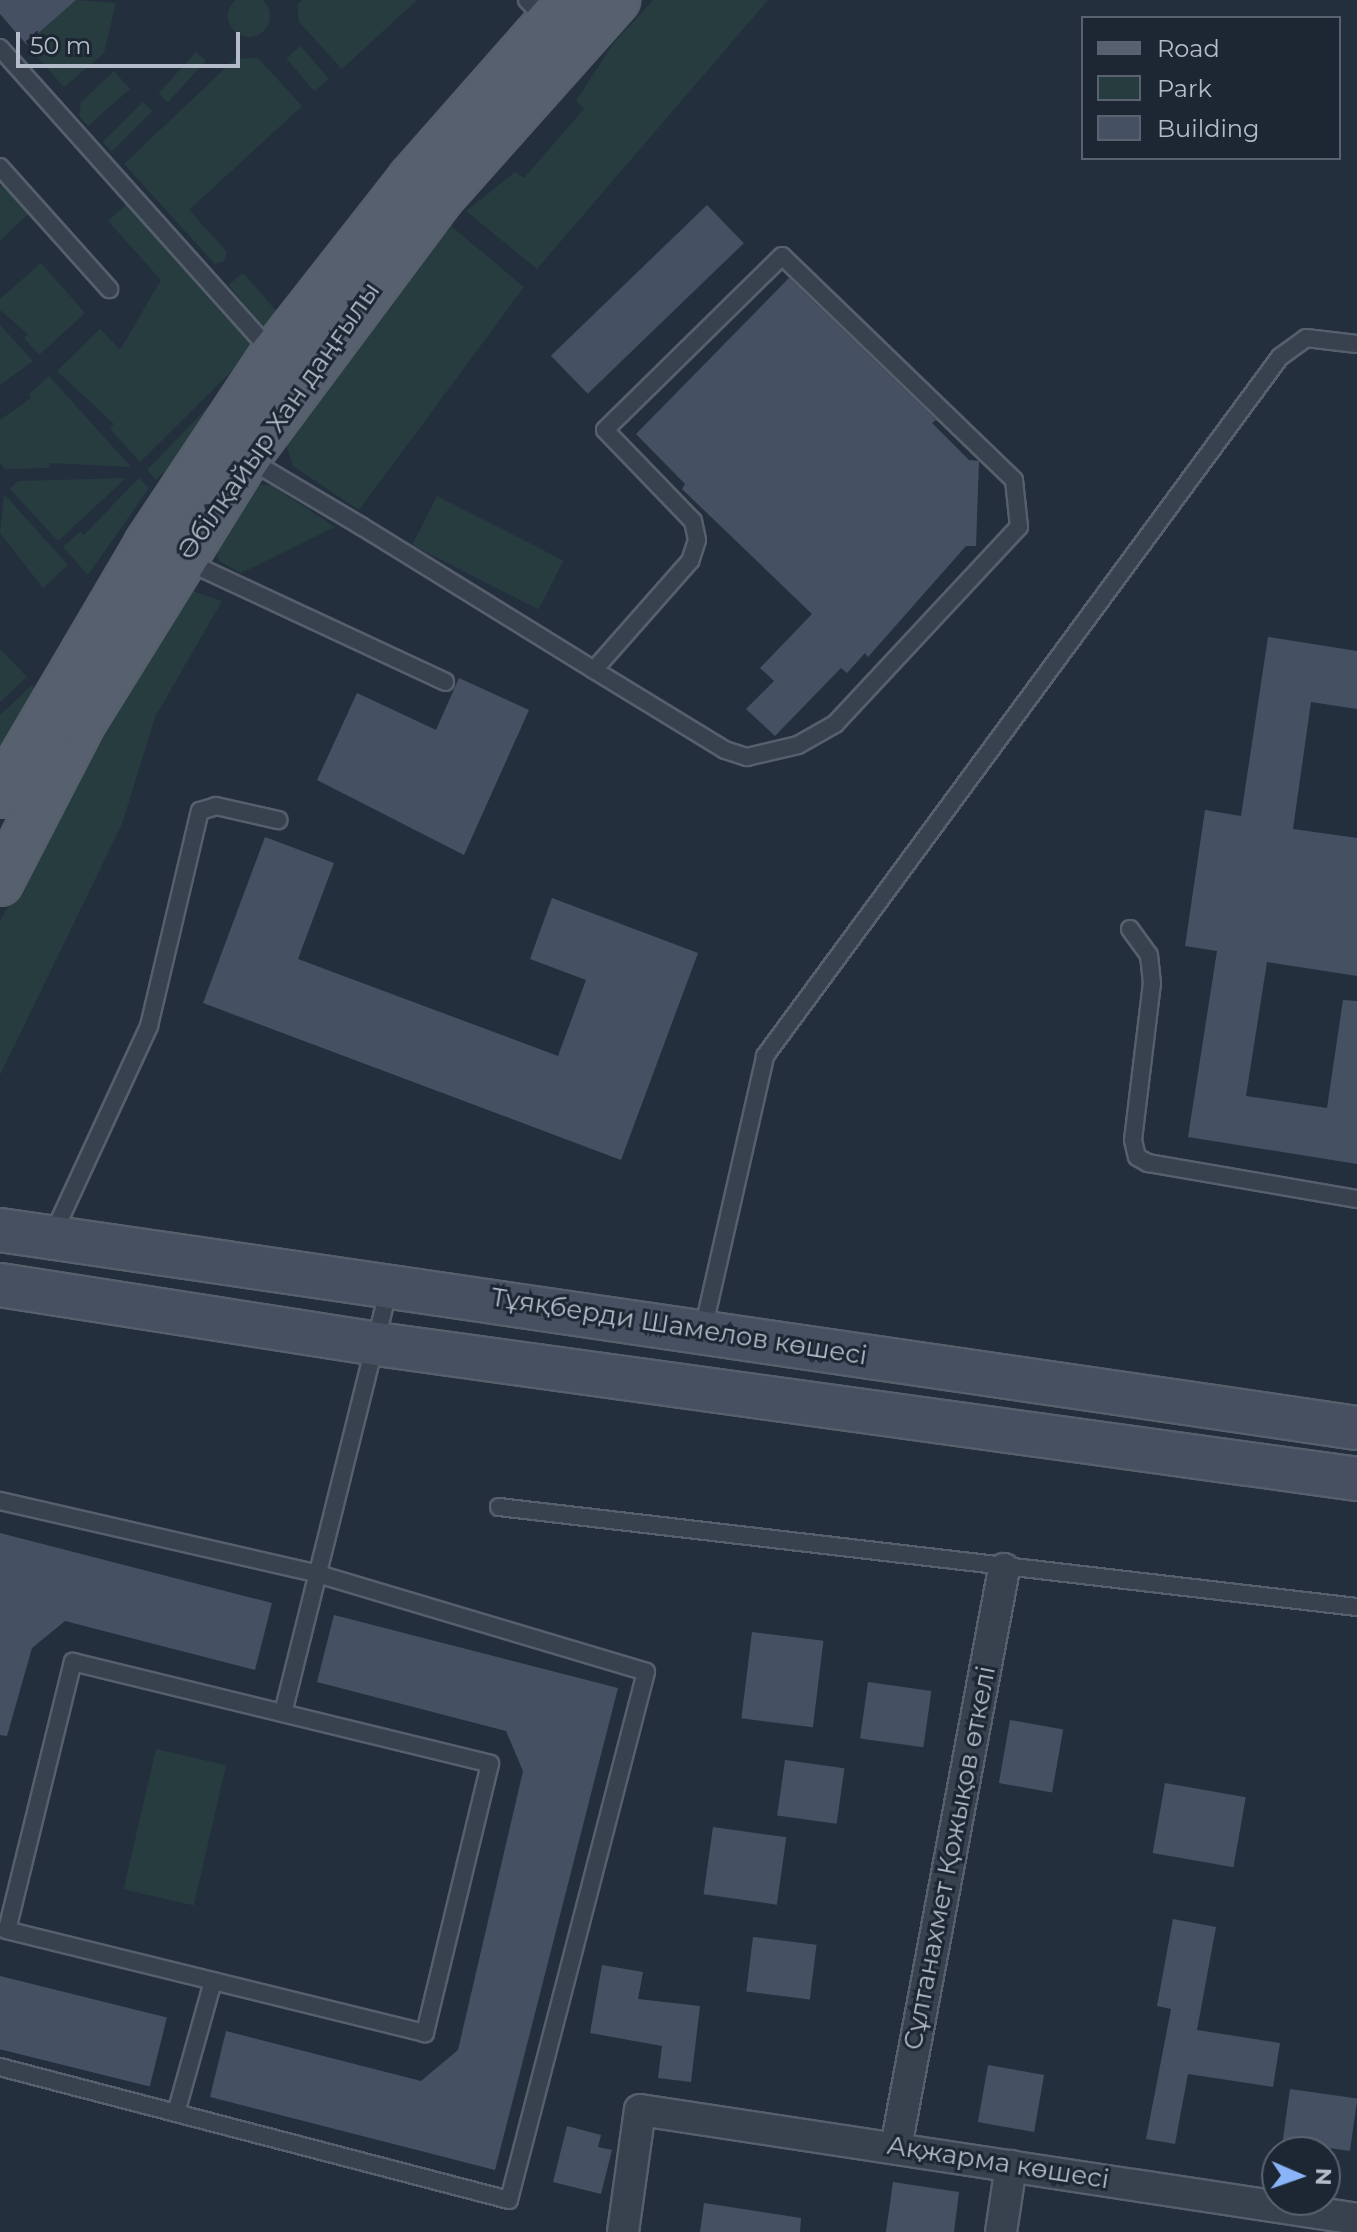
<!DOCTYPE html>
<html>
<head>
<meta charset="utf-8">
<style>
  body { margin:0 }
  #map { position:relative; width:1357px; height:2232px; overflow:hidden; background:#242f3e; font-family:Montserrat,sans-serif }
  div>[style] { position:absolute }
  .green>* { inset:0; background:#263c3f; transform-origin:0 0 }
  .round { border-radius:50% }
  .building>* { inset:0; background:#455162; transform-origin:0 0 }
  .roads { filter:drop-shadow(2px 0 #565f6c) drop-shadow(-2px 0 #565f6c) drop-shadow(0 2px #565f6c) drop-shadow(0 -2px #565f6c) }
  .lane>* { height:16px; margin:-8px; padding:0 8px; transform-origin:8px; border-radius:8px; background:#38414e }
  .street>* { height:30px; margin:-15px; padding:0 15px; transform-origin:15px; border-radius:15px; background:#38414e }
  .secondary>* { height:42px; margin:-21px; padding:0 21px; transform-origin:21px; border-radius:21px; background:#465061 }
  .primary>* { height:44px; margin:-22px; padding:0 22px; transform-origin:22px; border-radius:22px; background:#56606e }
  span { translate:-50% -50%; white-space:nowrap; text-align:center; line-height:1.15; -webkit-text-stroke:6px #1d2633; paint-order:stroke }
  .street-label { font-size:26px; color:#b4bcc9 }
  .legend { position:absolute; left:1081px; top:16px; width:260px; height:144px; box-sizing:border-box; background:#1d2633; border:2px solid #59626f; margin:0; padding:10px 14px; list-style:none; font-size:24px; color:#b4bcc9 }
  .legend li { display:flex; align-items:center; gap:16px; height:40px }
  .legend b { width:40px; border:2px solid #59626f }
  .north { position:absolute; left:1261px; top:2136px; width:80px; height:80px; box-sizing:border-box; background:#1d2633; border:2px solid #59626f; border-radius:50%; rotate:92deg; font-size:22px; font-weight:700; line-height:32px; text-align:center; color:#b4bcc9 }
  .north::after { content:''; display:block; margin:auto; width:28px; height:36px; background:#8ab4f8; clip-path:polygon(50% 0,100% 100%,50% 72%,0 100%) }
  .scale { position:absolute; left:16px; top:32px; width:224px; height:36px; box-sizing:border-box; border:4px solid #b4bcc9; border-top:0; padding-left:10px; font-size:24px; line-height:28px; white-space:nowrap; color:#b4bcc9; -webkit-text-stroke:6px #1d2633; paint-order:stroke }
</style>
</head>
<body>
<div id="map">
  <div class="green">
    <div class="round" style="left:228px;top:-5px;width:42px;height:42px"></div>
    <div style="clip-path:polygon(76px 0,116px 3px,104px 53px,64px 87px,26px 44px)"></div>
    <div style="clip-path:polygon(303px 0,417px 0,342px 69px,299px 22px,297px 5px)"></div>
    <div style="clip-path:polygon(653px 0,768px 0,537px 269px,466px 211px,515px 172px,524px 178px,584px 109px,576px 101px,613px 44px)"></div>
    <div style="left:301px;top:46px;width:43px;height:19px;rotate:50deg"></div>
    <div style="left:196px;top:52px;width:13px;height:56px;rotate:42deg"></div>
    <div style="clip-path:polygon(258px 58px,302px 106px,189px 210px,227px 252px,224px 261px,215px 264px,124px 164px,235px 59px)"></div>
    <div style="clip-path:polygon(114px 71px,130px 89px,88px 126px,79px 116px,81px 102px)"></div>
    <div style="left:143px;top:102px;width:13px;height:57px;rotate:45deg"></div>
    <div style="clip-path:polygon(4px 183px,29px 213px,0 241px,0 187px)"></div>
    <div style="clip-path:polygon(128px 203px,256px 347px,140px 462px,110px 429px,114px 424px,57px 371px,100px 329px,120px 350px,161px 280px,108px 221px)"></div>
    <div style="clip-path:polygon(451px 226px,524px 287px,359px 510px,293px 466px,285px 441px)"></div>
    <div style="clip-path:polygon(41px 263px,85px 313px,39px 355px,24px 338px,28px 334px,0 310px,0 299px)"></div>
    <div style="clip-path:polygon(243px 273px,278px 313px,275px 323px,264px 327px,228px 285px)"></div>
    <div style="clip-path:polygon(0 325px,33px 361px,0 385px)"></div>
    <div style="clip-path:polygon(259px 354px,168px 481px,162px 474px,156px 480px,147px 470px)"></div>
    <div style="clip-path:polygon(49px 376px,131px 467px,50px 463px,48px 468px,5px 469px,0 463px,0 420px,31px 398px,29px 394px)"></div>
    <div style="clip-path:polygon(126px 478px,58px 541px,10px 489px,18px 481px)"></div>
    <div style="clip-path:polygon(139px 478px,149px 488px,88px 575px,63px 547px,80px 532px,84px 535px)"></div>
    <div style="clip-path:polygon(259px 485px,271px 485px,335px 527px,241px 573px,219px 561px,215px 548px,249px 491px)"></div>
    <div style="clip-path:polygon(4px 494px,68px 565px,43px 588px,0 533px)"></div>
    <div style="left:437px;top:496px;width:142px;height:55px;rotate:27deg"></div>
    <div style="clip-path:polygon(192px 591px,222px 601px,155px 717px,122px 824px,0 1075px,0 921px,181px 598px)"></div>
    <div style="clip-path:polygon(0 649px,27px 677px,0 702px)"></div>
    <div style="clip-path:polygon(32px 685px,44px 697px,0 779px,0 715px)"></div>
    <div style="left:156px;top:1749px;width:72px;height:144px;rotate:13deg"></div>
  </div>
  <div class="building">
    <div style="clip-path:polygon(0 0,76px 0,26px 44px,0 14px)"></div>
    <div style="left:707px;top:205px;width:53px;height:217px;rotate:46deg"></div>
    <div style="clip-path:polygon(789px 278px,936px 420px,932px 423px,969px 460px,979px 461px,976px 546px,966px 546px,868px 657px,865px 653px,847px 673px,841px 668px,775px 736px,746px 709px,774px 681px,760px 668px,812px 614px,682px 489px,685px 484px,636px 434px)"></div>
    <div style="clip-path:polygon(1268px 637px,1357px 651px,1357px 709px,1311px 702px,1293px 829px,1357px 838px,1357px 976px,1267px 962px,1246px 1096px,1327px 1108px,1343px 1000px,1357px 1001px,1357px 1164px,1188px 1137px,1217px 951px,1185px 946px,1205px 810px,1241px 816px)"></div>
    <div style="clip-path:polygon(459px 678px,529px 710px,464px 855px,317px 780px,357px 693px,436px 730px)"></div>
    <div style="clip-path:polygon(265px 837px,334px 863px,298px 959px,558px 1056px,586px 980px,530px 959px,552px 898px,698px 953px,621px 1160px,203px 1003px)"></div>
    <div style="clip-path:polygon(0 1533px,272px 1603px,255px 1670px,65px 1621px,32px 1648px,7px 1736px,0 1735px)"></div>
    <div style="clip-path:polygon(334px 1615px,618px 1688px,495px 2170px,210px 2097px,226px 2031px,421px 2081px,458px 2050px,523px 1771px,506px 1731px,317px 1682px)"></div>
    <div style="left:752px;top:1632px;width:72px;height:87px;rotate:7deg"></div>
    <div style="left:868px;top:1682px;width:64px;height:57px;rotate:8deg"></div>
    <div style="left:1010px;top:1720px;width:54px;height:64px;rotate:10deg"></div>
    <div style="left:785px;top:1760px;width:60px;height:56px;rotate:8deg"></div>
    <div style="left:1165px;top:1783px;width:82px;height:71px;rotate:10deg"></div>
    <div style="left:713px;top:1827px;width:74px;height:68px;rotate:8deg"></div>
    <div style="clip-path:polygon(1173px 1919px,1216px 1927px,1197px 2030px,1280px 2043px,1273px 2087px,1188px 2074px,1175px 2144px,1146px 2139px,1171px 2009px,1157px 2006px)"></div>
    <div style="left:753px;top:1937px;width:64px;height:55px;rotate:7deg"></div>
    <div style="clip-path:polygon(602px 1965px,643px 1972px,638px 1999px,700px 2006px,691px 2082px,658px 2078px,662px 2046px,590px 2033px)"></div>
    <div style="left:0;top:1976px;width:172px;height:71px;rotate:14deg"></div>
    <div style="left:988px;top:2065px;width:57px;height:58px;rotate:10deg"></div>
    <div style="left:1290px;top:2089px;width:68px;height:53px;rotate:8deg"></div>
    <div style="clip-path:polygon(567px 2126px,601px 2135px,598px 2147px,612px 2150px,601px 2194px,553px 2182px)"></div>
    <div style="clip-path:polygon(893px 2182px,959px 2192px,954px 2232px,886px 2232px)"></div>
    <div style="clip-path:polygon(704px 2203px,801px 2218px,800px 2232px,700px 2232px)"></div>
  </div>
  <div class="roads">
    <div class="lane">
      <div style="left:527px;top:0;width:30px;rotate:46deg"></div>
      <div style="left:0;top:48px;width:407px;rotate:48.2deg"></div>
      <div style="left:0;top:167px;width:164px;rotate:48.2deg"></div>
      <div style="left:248px;top:459px;width:131px;rotate:30.7deg"></div>
      <div style="left:361px;top:526px;width:274px;rotate:31.7deg"></div>
      <div style="left:594px;top:670px;width:153px;rotate:31.4deg"></div>
      <div style="left:725px;top:750px;width:23px;rotate:18deg"></div>
      <div style="left:747px;top:757px;width:52px;rotate:-13.2deg"></div>
      <div style="left:798px;top:745px;width:43px;rotate:-29.6deg"></div>
      <div style="left:835px;top:724px;width:270px;rotate:-47deg"></div>
      <div style="left:1019px;top:527px;width:47px;rotate:-96.1deg"></div>
      <div style="left:1014px;top:480px;width:322px;rotate:-136deg"></div>
      <div style="left:782px;top:256px;width:248px;rotate:135.5deg"></div>
      <div style="left:605px;top:430px;width:127px;rotate:46deg"></div>
      <div style="left:693px;top:521px;width:19px;rotate:78deg"></div>
      <div style="left:697px;top:540px;width:22px;rotate:108deg"></div>
      <div style="left:690px;top:561px;width:145px;rotate:131.4deg"></div>
      <div style="left:186px;top:561px;width:286px;rotate:25deg"></div>
      <div style="left:1130px;top:929px;width:32px;rotate:54deg"></div>
      <div style="left:1149px;top:955px;width:28px;rotate:84deg"></div>
      <div style="left:1152px;top:983px;width:158px;rotate:96.9deg"></div>
      <div style="left:1133px;top:1140px;width:17px;rotate:77deg"></div>
      <div style="left:1137px;top:1157px;width:13px;rotate:29deg"></div>
      <div style="left:1148px;top:1163px;width:212px;rotate:9.8deg"></div>
      <div style="left:53px;top:1234px;width:229px;rotate:-65.2deg"></div>
      <div style="left:149px;top:1026px;width:221px;rotate:-76.7deg"></div>
      <div style="left:200px;top:811px;width:17px;rotate:-17deg"></div>
      <div style="left:216px;top:806px;width:64px;rotate:12.7deg"></div>
      <div style="left:703px;top:1330px;width:281px;rotate:-77.2deg"></div>
      <div style="left:765px;top:1056px;width:868px;rotate:-53.62deg"></div>
      <div style="left:1280px;top:357px;width:32px;rotate:-36deg"></div>
      <div style="left:1306px;top:338px;width:51px;rotate:6.7deg"></div>
      <div style="left:0;top:1501px;width:326px;rotate:12.9deg"></div>
      <div style="left:318px;top:1574px;width:342px;rotate:16.6deg"></div>
      <div style="left:646px;top:1672px;width:545px;rotate:104.55deg"></div>
      <div style="left:509px;top:2200px;width:526px;rotate:-165.36deg"></div>
      <div style="left:499px;top:1507px;width:864px;rotate:6.65deg"></div>
      <div style="left:73px;top:1662px;width:429px;rotate:13.7deg"></div>
      <div style="left:490px;top:1764px;width:277px;rotate:103.6deg"></div>
      <div style="left:425px;top:2033px;width:431px;rotate:-166.2deg"></div>
      <div style="left:7px;top:1930px;width:276px;rotate:-76.2deg"></div>
      <div style="left:283px;top:1713px;width:438px;rotate:-76deg"></div>
      <div style="left:176px;top:2113px;width:137px;rotate:-74.3deg"></div>
    </div>
    <div class="street">
      <div style="left:896px;top:2147px;width:588px;rotate:-79.42deg"></div>
      <div style="left:623px;top:2232px;width:123px;rotate:-82.1deg"></div>
      <div style="left:640px;top:2110px;width:725px;rotate:8.64deg"></div>
      <div style="left:1001px;top:2232px;width:67px;rotate:-81.4deg"></div>
    </div>
    <div class="secondary">
      <div style="left:0;top:1230px;width:1371px;rotate:8.3deg"></div>
      <div style="left:0;top:1285px;width:382px;rotate:8.9deg"></div>
      <div style="left:377px;top:1344px;width:989px;rotate:7.84deg"></div>
    </div>
    <div class="primary">
      <div style="left:0;top:795px;width:291px;rotate:-59.6deg"></div>
      <div style="left:147px;top:544px;width:229px;rotate:-56.4deg"></div>
      <div style="left:274px;top:353px;width:222px;rotate:-51.9deg"></div>
      <div style="left:411px;top:178px;width:237px;rotate:-48.6deg"></div>
      <div style="left:0;top:883px;width:179px;rotate:-62.7deg"></div>
      <div style="left:82px;top:724px;width:313px;rotate:-58.2deg"></div>
      <div style="left:247px;top:458px;width:322px;rotate:-53.3deg"></div>
      <div style="left:439px;top:200px;width:268px;rotate:-48.3deg"></div>
    </div>
  </div>
  <div class="street-label">
    <span style="left:279px;top:421px;rotate:-55deg">Әбілқайыр Хан даңғылы</span>
    <span style="left:679px;top:1327px;rotate:9deg">Тұяқберди Шамелов көшесі</span>
    <span style="left:950px;top:1858px;rotate:-79deg">Сұлтанахмет Қожықов өткелі</span>
    <span style="left:998px;top:2163px;rotate:9deg">Ақжарма көшесі</span>
  </div>
  <ul class="legend">
  <li><b style="height:10px;background:#56606e"></b>Road</li>
  <li><b style="height:22px;background:#263c3f"></b>Park</li>
  <li><b style="height:22px;background:#455162"></b>Building</li>
  </ul>
  <div class="north">N</div>
  <div class="scale">50 m</div>
</div>
</body>
</html>
